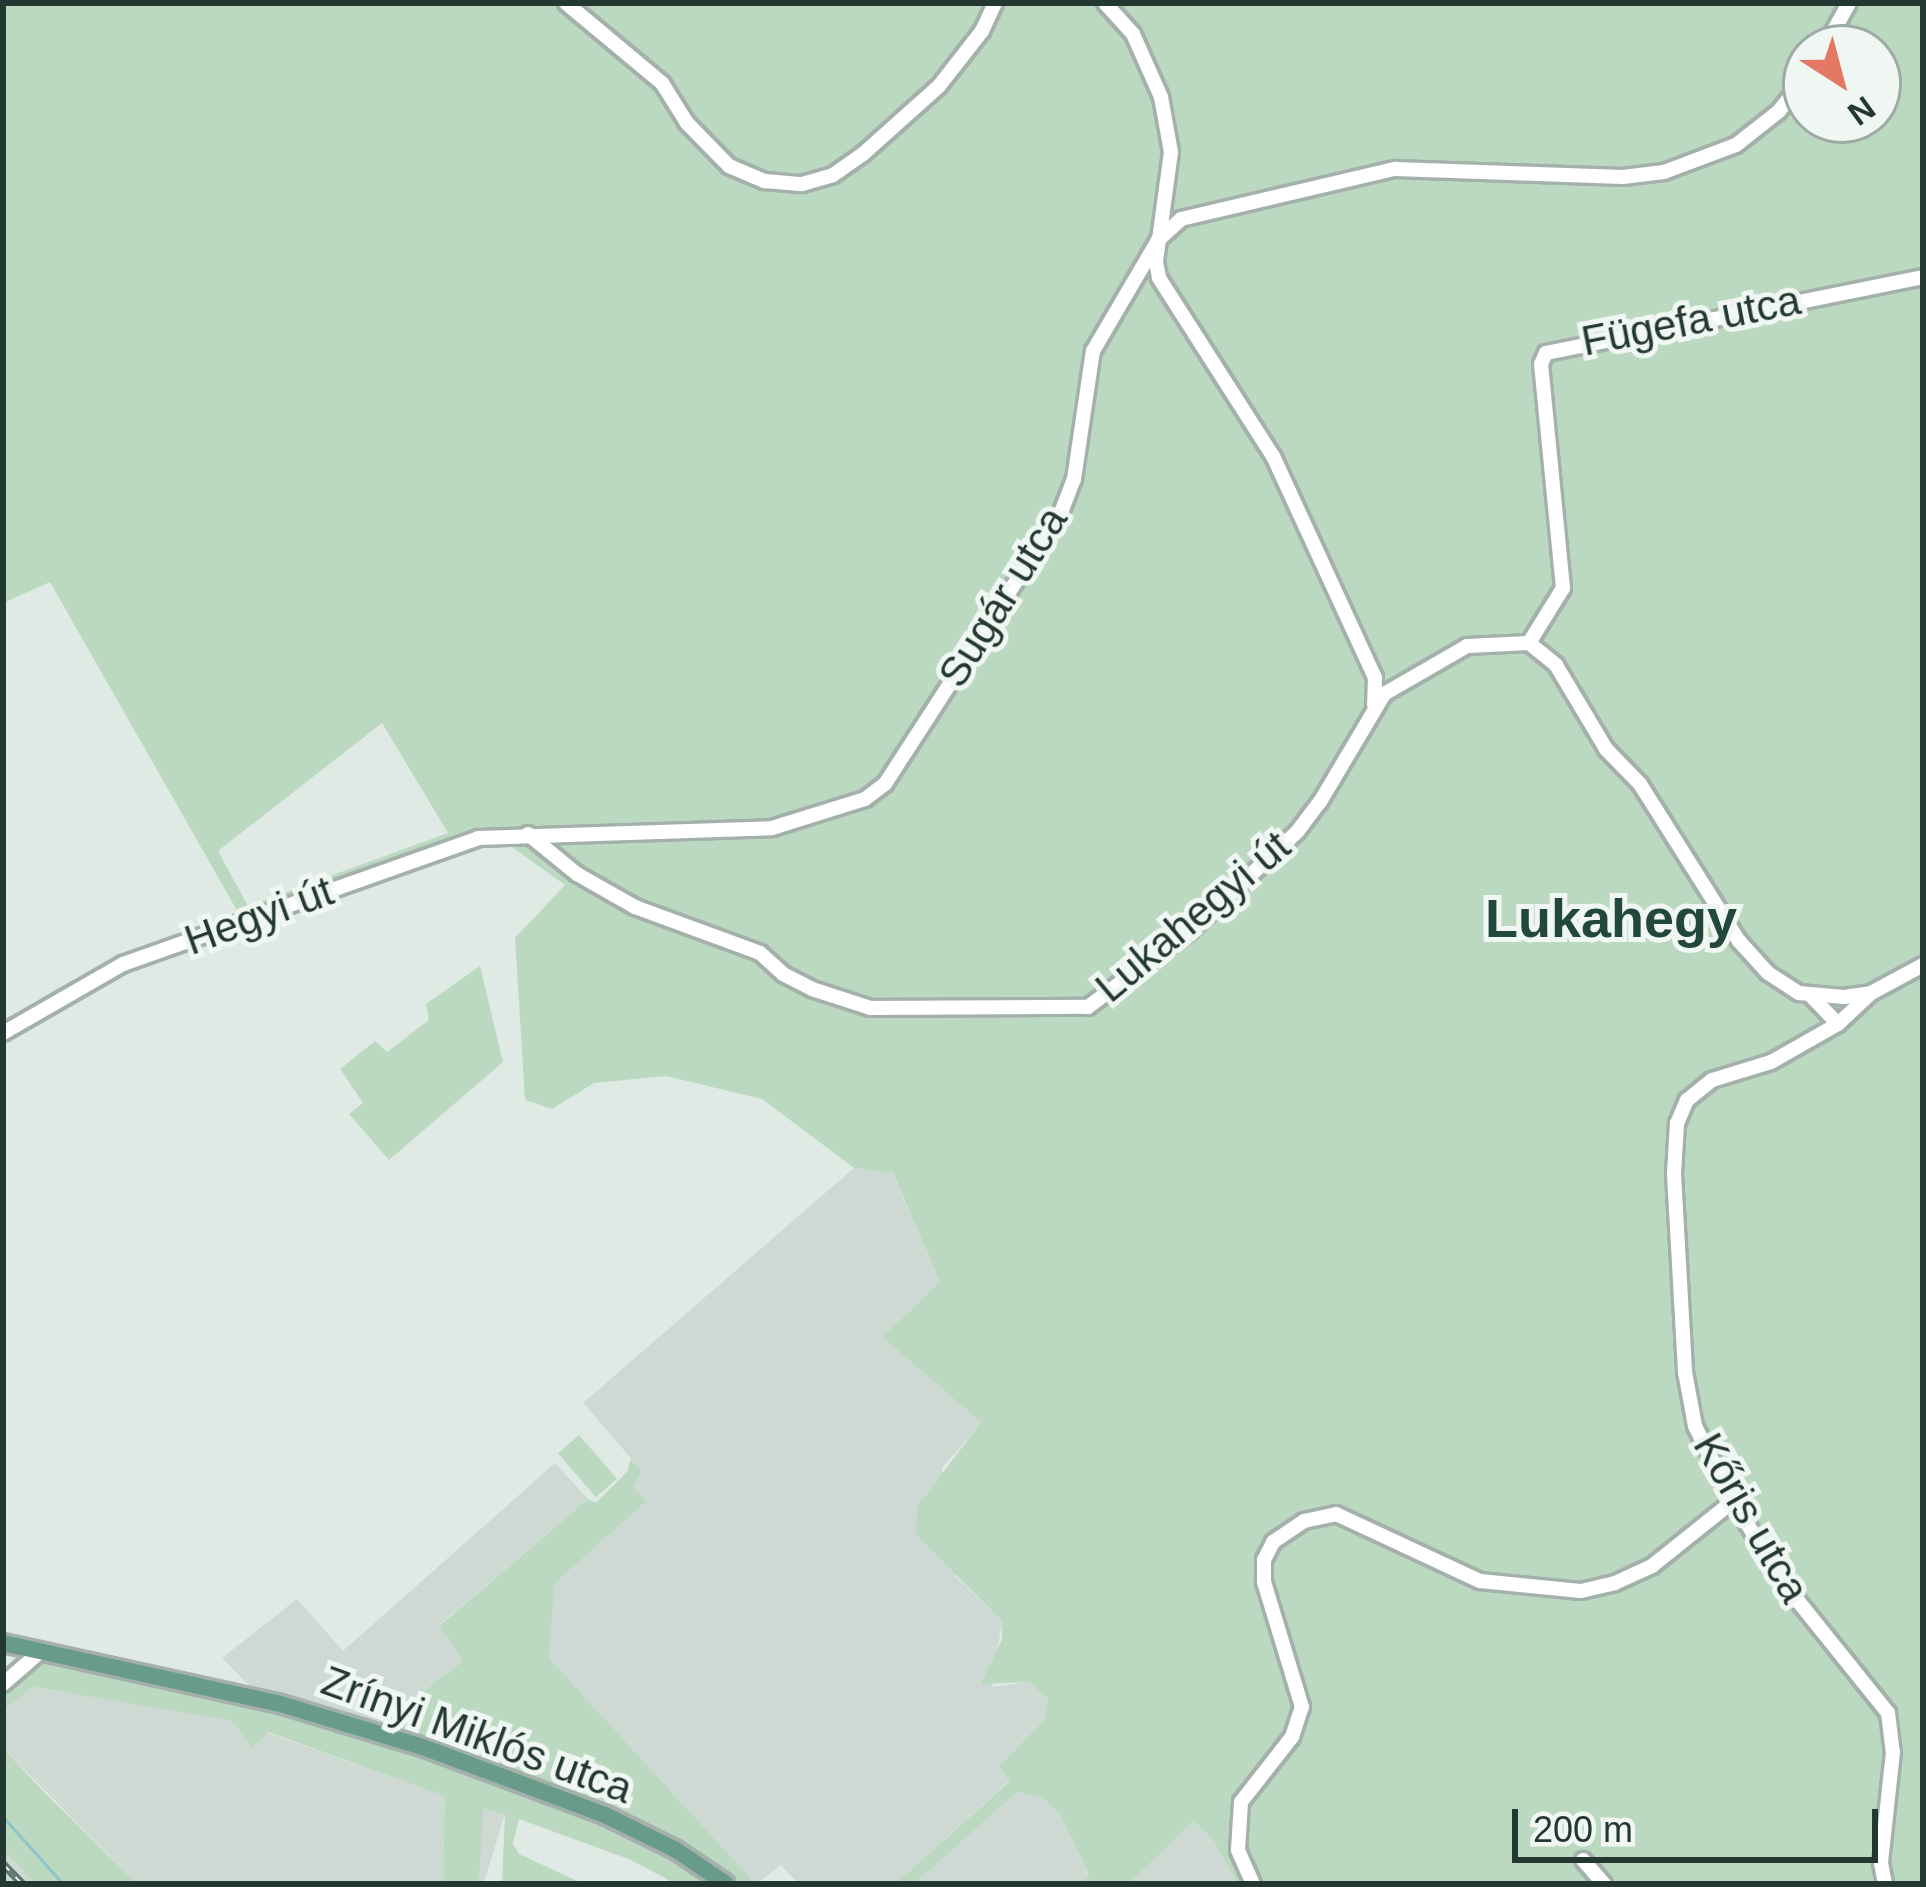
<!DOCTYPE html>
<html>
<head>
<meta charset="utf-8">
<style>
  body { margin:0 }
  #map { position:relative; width:1926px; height:1887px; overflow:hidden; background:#e0eae5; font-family:Arial,sans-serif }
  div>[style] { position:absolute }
  .built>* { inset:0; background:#cfd9d3; transform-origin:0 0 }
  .green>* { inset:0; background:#bbd9c1; transform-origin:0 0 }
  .stream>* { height:3px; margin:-1.5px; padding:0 1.5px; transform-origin:1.5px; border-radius:1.5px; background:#8dc5ca }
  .roads { filter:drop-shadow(3px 0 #a4b1ab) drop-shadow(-3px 0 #a4b1ab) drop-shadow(0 3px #a4b1ab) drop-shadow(0 -3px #a4b1ab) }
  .minor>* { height:14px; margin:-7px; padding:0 7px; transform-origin:7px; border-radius:7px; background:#fff }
  .major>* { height:16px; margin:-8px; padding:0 8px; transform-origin:8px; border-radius:8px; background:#699b8a }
  .rail>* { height:8px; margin-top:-4px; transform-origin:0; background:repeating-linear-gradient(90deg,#f0f7f3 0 9px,#5d746c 0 18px); box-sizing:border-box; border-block:3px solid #5d746c }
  span { translate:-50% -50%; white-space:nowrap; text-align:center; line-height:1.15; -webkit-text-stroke:10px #f0f7f3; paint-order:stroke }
  .street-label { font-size:42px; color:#233831 }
  .district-label { font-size:54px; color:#21483b; font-weight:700 }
  .frame { position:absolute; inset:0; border:6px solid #233831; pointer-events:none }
  .north { position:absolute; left:1782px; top:24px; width:120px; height:120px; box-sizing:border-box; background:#f0f7f3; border:3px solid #9eaba5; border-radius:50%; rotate:144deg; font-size:33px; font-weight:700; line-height:48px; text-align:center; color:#233831 }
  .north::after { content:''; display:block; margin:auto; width:42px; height:54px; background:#e47864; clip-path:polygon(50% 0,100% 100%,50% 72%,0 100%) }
  .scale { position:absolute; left:1512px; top:1809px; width:366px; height:54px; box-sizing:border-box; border:6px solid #233831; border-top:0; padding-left:15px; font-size:36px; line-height:42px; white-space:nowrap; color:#233831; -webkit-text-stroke:9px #f0f7f3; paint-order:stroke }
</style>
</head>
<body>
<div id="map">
  <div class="built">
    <div style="clip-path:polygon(854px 1168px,892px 1172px,940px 1282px,882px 1337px,982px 1422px,942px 1468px,955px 1576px,1002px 1621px,992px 1687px,1029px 1682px,1048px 1699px,1044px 1720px,999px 1766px,1010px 1780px,895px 1884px,799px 1884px,781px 1865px,756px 1884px,549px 1658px,550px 1605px,554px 1584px,646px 1502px,632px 1487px,642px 1471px,583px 1403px)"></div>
    <div style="clip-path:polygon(555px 1463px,588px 1499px,439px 1625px,463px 1661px,374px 1728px,257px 1693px,222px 1658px,297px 1599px,343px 1651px)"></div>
    <div style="clip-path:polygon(32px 1687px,234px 1721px,446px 1796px,443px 1884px,137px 1884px,3px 1748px,3px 1710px)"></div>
    <div style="clip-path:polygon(1017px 1792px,1044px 1799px,1060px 1814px,1089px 1876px,1081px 1884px,914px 1884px)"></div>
    <div style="left:482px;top:1807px;width:24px;height:77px;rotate:17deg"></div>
    <div style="clip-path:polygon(1194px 1820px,1213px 1840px,1238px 1884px,1128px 1884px)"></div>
    <div style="clip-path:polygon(3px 1850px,36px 1884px,3px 1884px)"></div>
  </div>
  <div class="green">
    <div style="clip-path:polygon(evenodd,3px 3px,1923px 3px,1923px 1884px,1238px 1884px,1213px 1840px,1194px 1821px,1128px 1884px,1081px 1884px,1089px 1875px,1060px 1814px,1044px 1799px,1017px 1792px,914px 1884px,895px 1884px,1010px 1781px,999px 1766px,1044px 1720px,1048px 1699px,1029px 1682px,981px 1684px,1002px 1640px,1002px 1621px,916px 1535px,917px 1507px,981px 1422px,882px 1337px,940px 1282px,893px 1173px,854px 1168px,762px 1099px,666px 1076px,594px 1083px,552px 1109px,525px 1100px,515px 938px,565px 885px,502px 840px,239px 914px,50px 582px,3px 603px,3px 3px,1806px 48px,1878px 48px,1878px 120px,1806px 120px,1806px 48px,3px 3px,382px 723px,448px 833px,248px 906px,218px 851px,382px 723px)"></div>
    <div style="clip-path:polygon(480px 966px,503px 1062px,389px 1160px,349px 1114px,363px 1103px,340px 1069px,375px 1041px,387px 1052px,429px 1020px,426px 1004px)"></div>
    <div style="left:579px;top:1435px;width:58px;height:28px;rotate:49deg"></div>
    <div style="clip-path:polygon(631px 1459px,642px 1471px,633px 1487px,646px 1502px,554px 1584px,549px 1658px,756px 1884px,676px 1884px,631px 1860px,519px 1819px,513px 1844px,519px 1854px,584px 1884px,502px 1884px,505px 1815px,483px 1808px,479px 1884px,443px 1884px,445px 1796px,268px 1732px,252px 1747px,232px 1721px,33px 1687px,3px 1710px,3px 1676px,36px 1652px,375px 1728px,463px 1661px,439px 1626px,588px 1499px,596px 1503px,627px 1472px)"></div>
    <div style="clip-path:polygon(3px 1748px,42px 1790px,137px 1884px,36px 1884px,3px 1850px)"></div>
  </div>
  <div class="stream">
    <div style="left:3px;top:1817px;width:90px;rotate:48.2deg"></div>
  </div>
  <div class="roads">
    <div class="minor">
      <div style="left:566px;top:3px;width:125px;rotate:39.8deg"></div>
      <div style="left:662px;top:83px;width:47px;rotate:58deg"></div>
      <div style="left:687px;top:123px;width:60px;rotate:45.7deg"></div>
      <div style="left:729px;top:166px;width:39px;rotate:23deg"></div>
      <div style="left:765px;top:181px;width:37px;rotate:5deg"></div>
      <div style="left:802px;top:184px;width:32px;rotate:-16deg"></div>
      <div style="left:833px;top:175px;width:37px;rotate:-35deg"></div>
      <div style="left:863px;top:154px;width:102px;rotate:-41.8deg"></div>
      <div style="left:939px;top:86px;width:70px;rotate:-52deg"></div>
      <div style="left:982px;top:31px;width:31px;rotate:-65deg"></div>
      <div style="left:1105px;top:3px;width:42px;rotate:47.9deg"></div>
      <div style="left:1133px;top:34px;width:69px;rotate:66deg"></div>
      <div style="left:1161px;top:97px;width:56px;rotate:79.7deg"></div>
      <div style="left:1171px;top:152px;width:111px;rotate:97.8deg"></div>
      <div style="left:1156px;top:262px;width:16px;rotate:79deg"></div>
      <div style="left:1159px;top:278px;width:211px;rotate:57.4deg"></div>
      <div style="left:1273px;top:456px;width:244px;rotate:65.3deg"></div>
      <div style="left:1375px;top:678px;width:27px;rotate:92deg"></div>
      <div style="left:1824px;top:48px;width:51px;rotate:-60.9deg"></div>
      <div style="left:1529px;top:643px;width:65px;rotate:-58.3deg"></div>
      <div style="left:1563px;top:588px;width:225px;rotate:-95.6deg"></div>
      <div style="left:1541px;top:364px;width:12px;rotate:-66deg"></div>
      <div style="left:1546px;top:353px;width:385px;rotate:-11.4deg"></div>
      <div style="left:528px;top:834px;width:63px;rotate:39.2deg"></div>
      <div style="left:577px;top:874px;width:67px;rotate:29.6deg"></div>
      <div style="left:635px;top:907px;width:133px;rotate:20.2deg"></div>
      <div style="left:760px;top:953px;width:31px;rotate:42deg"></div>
      <div style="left:783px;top:974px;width:33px;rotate:27deg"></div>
      <div style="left:812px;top:989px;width:62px;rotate:17.9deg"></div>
      <div style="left:871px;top:1008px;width:217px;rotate:-0.3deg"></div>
      <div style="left:1088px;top:1007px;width:127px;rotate:-36.7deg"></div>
      <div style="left:1190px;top:931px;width:146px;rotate:-42.8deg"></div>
      <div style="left:1297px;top:832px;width:38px;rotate:-53deg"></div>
      <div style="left:1320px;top:802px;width:126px;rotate:-59.3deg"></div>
      <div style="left:1384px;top:694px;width:96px;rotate:-30deg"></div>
      <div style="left:1467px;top:646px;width:62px;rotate:-2.8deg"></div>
      <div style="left:1529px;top:643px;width:35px;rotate:39deg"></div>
      <div style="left:1556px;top:665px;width:98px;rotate:59.2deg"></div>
      <div style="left:1606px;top:749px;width:49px;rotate:45.8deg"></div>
      <div style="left:1640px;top:784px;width:186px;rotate:57.8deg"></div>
      <div style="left:1739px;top:941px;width:43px;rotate:47.8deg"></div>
      <div style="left:1768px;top:973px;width:37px;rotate:33deg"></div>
      <div style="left:1799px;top:993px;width:45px;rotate:5.1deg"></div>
      <div style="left:1844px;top:997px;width:27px;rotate:-8deg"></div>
      <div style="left:1871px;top:993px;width:59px;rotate:-28.3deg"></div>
      <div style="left:1812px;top:997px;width:37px;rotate:46deg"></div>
      <div style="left:1838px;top:1024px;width:77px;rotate:150.4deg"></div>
      <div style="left:1771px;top:1062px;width:62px;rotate:163deg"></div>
      <div style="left:1712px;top:1080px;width:32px;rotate:141deg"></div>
      <div style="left:1687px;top:1100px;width:25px;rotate:113deg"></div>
      <div style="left:1677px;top:1123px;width:51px;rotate:93.4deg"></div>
      <div style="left:1674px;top:1174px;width:198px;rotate:86.8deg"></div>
      <div style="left:1685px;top:1372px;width:55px;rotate:79.5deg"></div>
      <div style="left:1695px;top:1426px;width:84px;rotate:63.1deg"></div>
      <div style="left:1733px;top:1501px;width:100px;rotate:58.1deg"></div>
      <div style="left:1786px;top:1586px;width:163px;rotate:51.2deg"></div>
      <div style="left:1888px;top:1713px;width:39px;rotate:83deg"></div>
      <div style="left:1893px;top:1752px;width:112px;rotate:96.2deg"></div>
      <div style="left:1881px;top:1863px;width:21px;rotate:79deg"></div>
      <div style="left:1838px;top:1024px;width:45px;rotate:-43.2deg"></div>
      <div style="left:3px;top:1033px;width:138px;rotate:-29.9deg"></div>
      <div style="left:123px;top:964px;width:377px;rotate:-19.5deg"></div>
      <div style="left:478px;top:838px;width:294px;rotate:-1.9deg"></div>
      <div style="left:772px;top:828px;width:97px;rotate:-17.3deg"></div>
      <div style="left:865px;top:799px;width:25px;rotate:-37deg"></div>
      <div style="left:885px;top:784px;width:326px;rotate:-57.1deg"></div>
      <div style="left:1062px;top:510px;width:33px;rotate:-69deg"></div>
      <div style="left:1074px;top:479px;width:129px;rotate:-81.6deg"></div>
      <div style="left:1093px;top:351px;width:129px;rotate:-59.6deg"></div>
      <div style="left:1158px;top:240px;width:31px;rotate:-42deg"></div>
      <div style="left:1181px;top:219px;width:220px;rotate:-13.2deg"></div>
      <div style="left:1395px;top:169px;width:228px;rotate:2deg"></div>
      <div style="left:1623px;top:177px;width:41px;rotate:-7deg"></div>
      <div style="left:1664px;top:172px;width:77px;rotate:-20.6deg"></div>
      <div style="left:1736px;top:145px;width:55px;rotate:-38.3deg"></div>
      <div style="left:1779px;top:111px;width:43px;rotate:-51.5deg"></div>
      <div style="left:3px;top:1684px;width:49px;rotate:-40.9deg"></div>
      <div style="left:1583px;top:1860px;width:32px;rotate:49deg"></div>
      <div style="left:1253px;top:1884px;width:37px;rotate:-114deg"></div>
      <div style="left:1238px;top:1850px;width:48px;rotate:-86.4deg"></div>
      <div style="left:1241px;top:1802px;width:83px;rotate:-51.9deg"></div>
      <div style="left:1292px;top:1737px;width:32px;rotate:-72deg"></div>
      <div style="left:1302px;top:1707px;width:131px;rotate:-106.9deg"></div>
      <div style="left:1264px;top:1582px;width:22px;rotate:-90deg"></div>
      <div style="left:1264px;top:1560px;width:20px;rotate:-63deg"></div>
      <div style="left:1273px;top:1542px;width:37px;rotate:-34deg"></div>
      <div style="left:1304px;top:1521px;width:33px;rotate:-12deg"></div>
      <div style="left:1336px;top:1514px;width:159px;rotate:25deg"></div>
      <div style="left:1480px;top:1581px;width:101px;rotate:5.7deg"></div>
      <div style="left:1581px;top:1591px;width:35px;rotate:-13deg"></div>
      <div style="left:1615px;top:1583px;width:41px;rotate:-24.7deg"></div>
      <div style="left:1652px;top:1566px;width:104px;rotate:-38.7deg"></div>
    </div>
    <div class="major">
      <div style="left:3px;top:1643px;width:280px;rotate:12.4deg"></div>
      <div style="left:277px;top:1703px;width:152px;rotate:16.8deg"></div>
      <div style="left:423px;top:1747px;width:194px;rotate:20.5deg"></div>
      <div style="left:605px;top:1815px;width:79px;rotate:26.2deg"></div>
      <div style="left:676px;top:1850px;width:60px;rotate:34.2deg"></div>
    </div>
  </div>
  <div class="rail">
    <div style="left:3px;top:1864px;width:28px;rotate:46deg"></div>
  </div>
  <div class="street-label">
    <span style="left:1691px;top:321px;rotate:-11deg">Fügefa utca</span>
    <span style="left:1003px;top:597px;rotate:-58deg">Sugár utca</span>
    <span style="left:259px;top:916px;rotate:-20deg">Hegyi út</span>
    <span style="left:1193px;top:917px;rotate:-40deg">Lukahegyi út</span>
    <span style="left:1751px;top:1518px;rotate:60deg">Kőris utca</span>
    <span style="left:477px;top:1735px;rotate:20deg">Zrínyi Miklós utca</span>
  </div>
  <div class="district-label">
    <span style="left:1611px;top:918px">Lukahegy</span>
  </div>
  <div class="frame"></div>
  <div class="north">N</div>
  <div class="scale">200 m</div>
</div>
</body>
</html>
